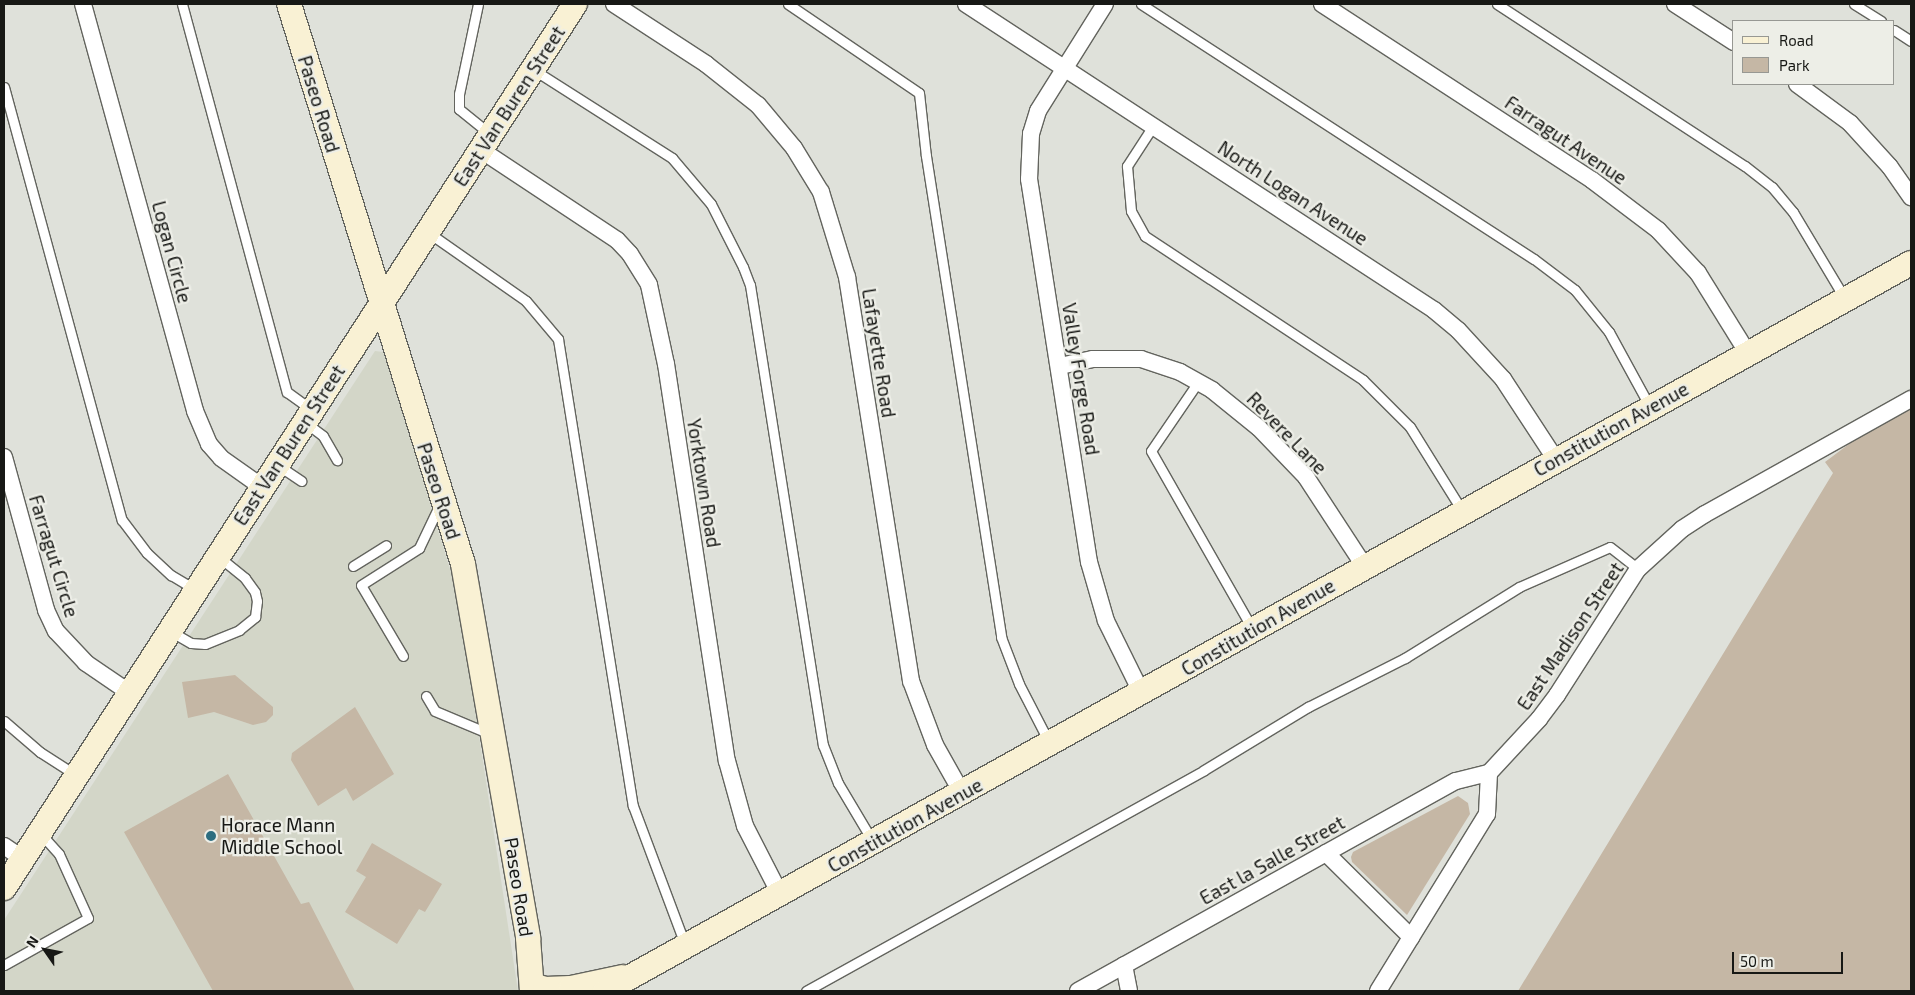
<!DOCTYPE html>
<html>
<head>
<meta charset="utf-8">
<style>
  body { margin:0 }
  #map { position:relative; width:1915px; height:995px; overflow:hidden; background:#dfe1da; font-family:"Exo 2",sans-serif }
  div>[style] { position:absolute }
  .built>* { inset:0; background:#d3d6c8 }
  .green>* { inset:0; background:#c5b7a5 }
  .roads { filter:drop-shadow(1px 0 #63645e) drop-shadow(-1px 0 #63645e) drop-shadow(0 1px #63645e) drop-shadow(0 -1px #63645e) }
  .lane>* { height:9px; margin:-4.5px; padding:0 4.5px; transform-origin:4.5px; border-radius:4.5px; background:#fff }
  .street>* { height:16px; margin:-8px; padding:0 8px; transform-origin:8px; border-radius:8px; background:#fff }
  .secondary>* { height:24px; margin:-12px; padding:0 12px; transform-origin:12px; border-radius:12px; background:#f9f1d4 }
  .dots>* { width:14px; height:14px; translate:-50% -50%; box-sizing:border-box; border:2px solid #edeee7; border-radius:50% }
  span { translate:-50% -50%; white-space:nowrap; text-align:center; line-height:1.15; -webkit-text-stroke:4.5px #edeee7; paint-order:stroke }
  .street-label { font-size:19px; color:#171815 }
  .poi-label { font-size:19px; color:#171815 }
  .left { translate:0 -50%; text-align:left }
  .frame { position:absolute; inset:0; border:5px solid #171815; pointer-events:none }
  .legend { position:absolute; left:1732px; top:20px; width:162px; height:65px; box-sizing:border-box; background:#edeee7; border:1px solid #979893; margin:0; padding:6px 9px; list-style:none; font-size:15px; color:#171815 }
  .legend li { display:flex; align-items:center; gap:10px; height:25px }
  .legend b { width:25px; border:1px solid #979893 }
  .north { position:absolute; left:20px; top:925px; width:50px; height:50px; -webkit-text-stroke:4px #edeee7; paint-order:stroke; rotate:303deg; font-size:14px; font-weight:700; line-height:20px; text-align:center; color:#171815 }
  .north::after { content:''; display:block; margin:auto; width:18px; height:22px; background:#171815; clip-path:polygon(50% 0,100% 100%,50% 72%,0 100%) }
  .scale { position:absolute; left:1732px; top:952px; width:111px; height:22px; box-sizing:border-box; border:2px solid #171815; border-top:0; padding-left:6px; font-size:15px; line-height:18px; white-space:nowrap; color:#171815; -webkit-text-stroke:4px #edeee7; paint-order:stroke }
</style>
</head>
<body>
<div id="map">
  <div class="built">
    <div style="clip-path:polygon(375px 351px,383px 352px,386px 359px,457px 592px,518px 991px,4px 991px,4px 920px)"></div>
  </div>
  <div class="green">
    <div style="clip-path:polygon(1911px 409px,1911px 991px,1518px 991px,1833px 473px,1825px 462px,1853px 441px)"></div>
    <div style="clip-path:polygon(235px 675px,273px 707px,273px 715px,266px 722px,253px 725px,214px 712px,188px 718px,182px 682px)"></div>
    <div style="clip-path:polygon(355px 707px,394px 774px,353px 801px,346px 788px,318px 806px,291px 760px,292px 753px)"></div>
    <div style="clip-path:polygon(228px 774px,301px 904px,309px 902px,355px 991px,213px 991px,124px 832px)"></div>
    <div style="clip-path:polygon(1458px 796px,1468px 803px,1470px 814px,1407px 915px,1352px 862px,1351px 857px,1353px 852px)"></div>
    <div style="clip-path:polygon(372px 843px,442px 884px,425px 912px,419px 909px,397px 944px,345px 912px,366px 877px,356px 871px)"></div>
  </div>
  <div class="roads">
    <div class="lane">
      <div style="left:182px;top:4px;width:402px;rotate:74.9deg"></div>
      <div style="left:287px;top:392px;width:31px;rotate:36deg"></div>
      <div style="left:478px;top:4px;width:92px;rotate:101.9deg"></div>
      <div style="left:459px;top:94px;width:15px;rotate:90deg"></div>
      <div style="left:459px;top:109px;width:41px;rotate:39.1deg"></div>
      <div style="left:788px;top:4px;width:158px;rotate:34.2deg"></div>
      <div style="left:919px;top:93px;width:63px;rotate:83.7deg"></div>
      <div style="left:926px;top:156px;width:487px;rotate:81.1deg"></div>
      <div style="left:1001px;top:637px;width:50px;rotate:69deg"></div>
      <div style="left:1019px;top:684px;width:65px;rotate:62.7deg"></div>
      <div style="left:1141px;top:4px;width:468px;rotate:33deg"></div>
      <div style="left:1534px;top:259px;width:51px;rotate:37.1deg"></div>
      <div style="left:1575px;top:290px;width:54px;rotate:51deg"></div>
      <div style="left:1609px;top:332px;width:85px;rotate:61.3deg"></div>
      <div style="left:1497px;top:4px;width:296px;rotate:33.2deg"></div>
      <div style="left:1745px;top:166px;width:34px;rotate:38deg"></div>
      <div style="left:1772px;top:187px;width:33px;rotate:50deg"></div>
      <div style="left:1793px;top:212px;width:101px;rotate:59.1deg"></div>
      <div style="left:1854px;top:4px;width:32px;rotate:32deg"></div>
      <div style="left:1894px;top:30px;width:20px;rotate:33deg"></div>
      <div style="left:534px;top:70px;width:164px;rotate:32.5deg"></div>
      <div style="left:672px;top:158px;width:60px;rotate:49.7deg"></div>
      <div style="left:711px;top:204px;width:71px;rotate:63.1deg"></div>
      <div style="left:743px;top:267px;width:19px;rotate:69deg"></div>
      <div style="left:750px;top:285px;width:466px;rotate:81deg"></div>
      <div style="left:823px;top:745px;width:41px;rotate:68.5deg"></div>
      <div style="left:838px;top:783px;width:66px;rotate:59.2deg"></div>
      <div style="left:4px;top:87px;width:449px;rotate:74.8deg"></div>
      <div style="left:122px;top:520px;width:41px;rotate:52.9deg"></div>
      <div style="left:147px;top:553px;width:33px;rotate:43deg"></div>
      <div style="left:171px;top:575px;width:29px;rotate:31deg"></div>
      <div style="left:1153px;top:126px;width:48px;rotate:123deg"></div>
      <div style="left:1127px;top:166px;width:45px;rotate:84.9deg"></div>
      <div style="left:1131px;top:211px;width:29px;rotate:61deg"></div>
      <div style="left:1145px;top:236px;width:261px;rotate:33.4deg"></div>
      <div style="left:1363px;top:380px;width:66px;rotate:45deg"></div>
      <div style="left:1410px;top:427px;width:100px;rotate:58.1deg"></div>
      <div style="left:429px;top:233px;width:118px;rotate:35deg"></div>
      <div style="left:526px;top:301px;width:50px;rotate:49.9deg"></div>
      <div style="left:558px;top:339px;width:473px;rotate:80.9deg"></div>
      <div style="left:633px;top:806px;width:147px;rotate:69.4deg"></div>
      <div style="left:1198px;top:382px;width:83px;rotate:124.3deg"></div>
      <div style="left:1151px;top:451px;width:204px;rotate:60.3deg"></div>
      <div style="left:306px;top:423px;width:21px;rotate:37deg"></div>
      <div style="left:323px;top:436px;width:28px;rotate:60deg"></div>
      <div style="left:279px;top:466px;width:27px;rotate:34deg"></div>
      <div style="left:353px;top:566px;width:39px;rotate:-32deg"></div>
      <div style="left:170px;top:631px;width:24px;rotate:30deg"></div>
      <div style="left:191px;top:643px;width:14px;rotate:4deg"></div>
      <div style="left:205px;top:644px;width:37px;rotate:-22deg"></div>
      <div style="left:239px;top:630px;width:21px;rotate:-39deg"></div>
      <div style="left:255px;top:617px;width:16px;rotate:-83deg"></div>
      <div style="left:257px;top:601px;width:9px;rotate:-103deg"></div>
      <div style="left:255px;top:592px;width:17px;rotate:-126deg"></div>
      <div style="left:245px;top:578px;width:33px;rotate:-141deg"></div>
      <div style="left:403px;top:656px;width:82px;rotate:-120.6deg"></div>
      <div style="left:361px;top:585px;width:69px;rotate:-32.5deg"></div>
      <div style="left:419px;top:548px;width:49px;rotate:-64.5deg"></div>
      <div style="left:426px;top:696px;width:17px;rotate:59deg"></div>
      <div style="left:435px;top:711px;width:60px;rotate:22.7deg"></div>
      <div style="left:4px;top:721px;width:48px;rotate:40.7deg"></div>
      <div style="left:40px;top:752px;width:43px;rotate:32.6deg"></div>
      <div style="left:4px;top:965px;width:96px;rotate:-29.2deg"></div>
      <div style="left:88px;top:918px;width:70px;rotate:-114.4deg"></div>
      <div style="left:59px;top:854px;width:28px;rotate:-132deg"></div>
      <div style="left:806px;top:991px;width:455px;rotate:-29deg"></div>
      <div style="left:1204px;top:770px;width:122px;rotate:-31.2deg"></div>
      <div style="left:1308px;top:707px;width:109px;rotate:-26.8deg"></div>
      <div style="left:1405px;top:658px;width:134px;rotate:-31.9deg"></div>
      <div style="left:1519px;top:587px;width:99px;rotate:-23.7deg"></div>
      <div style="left:1610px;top:547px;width:36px;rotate:38deg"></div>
    </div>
    <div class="street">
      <div style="left:83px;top:4px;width:422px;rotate:74.6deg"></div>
      <div style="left:195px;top:411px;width:36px;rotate:67deg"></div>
      <div style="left:209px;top:444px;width:18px;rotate:49deg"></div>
      <div style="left:221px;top:458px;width:50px;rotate:35.3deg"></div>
      <div style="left:614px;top:4px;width:110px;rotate:33.1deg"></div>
      <div style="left:706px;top:64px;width:66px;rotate:38.3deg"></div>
      <div style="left:758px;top:105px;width:56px;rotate:50.1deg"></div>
      <div style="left:794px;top:148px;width:52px;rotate:58.5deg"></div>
      <div style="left:821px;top:192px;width:89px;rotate:73deg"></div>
      <div style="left:847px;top:277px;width:409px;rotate:81deg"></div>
      <div style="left:911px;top:681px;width:68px;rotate:69.4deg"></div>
      <div style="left:935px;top:745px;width:55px;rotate:60.6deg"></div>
      <div style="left:966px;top:4px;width:559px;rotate:33.18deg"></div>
      <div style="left:1434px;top:310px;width:31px;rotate:40deg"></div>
      <div style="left:1458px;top:330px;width:67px;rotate:47.4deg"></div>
      <div style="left:1503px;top:379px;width:97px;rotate:56.8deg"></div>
      <div style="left:1105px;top:4px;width:126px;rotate:122.1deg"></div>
      <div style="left:1038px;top:111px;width:24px;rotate:107deg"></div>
      <div style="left:1031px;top:134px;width:45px;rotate:92.5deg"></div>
      <div style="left:1029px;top:179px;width:388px;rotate:81.1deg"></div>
      <div style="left:1089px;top:562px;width:61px;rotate:73.9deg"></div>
      <div style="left:1106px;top:621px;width:81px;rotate:63.7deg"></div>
      <div style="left:1322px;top:4px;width:322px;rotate:33.1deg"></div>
      <div style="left:1592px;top:180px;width:83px;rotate:37.1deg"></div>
      <div style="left:1658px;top:230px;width:59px;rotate:47.1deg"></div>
      <div style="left:1698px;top:273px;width:93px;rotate:58.2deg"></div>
      <div style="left:1675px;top:4px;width:70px;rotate:32.8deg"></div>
      <div style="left:1797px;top:84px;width:66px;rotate:36.3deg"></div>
      <div style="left:1850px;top:123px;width:59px;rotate:47.7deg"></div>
      <div style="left:1890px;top:167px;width:37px;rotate:55deg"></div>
      <div style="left:481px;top:150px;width:163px;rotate:33.5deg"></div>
      <div style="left:617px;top:240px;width:19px;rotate:47deg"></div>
      <div style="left:630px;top:254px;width:36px;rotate:58deg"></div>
      <div style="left:649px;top:285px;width:81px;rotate:77.9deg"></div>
      <div style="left:666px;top:364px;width:402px;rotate:81.3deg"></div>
      <div style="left:727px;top:761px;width:67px;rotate:74.5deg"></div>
      <div style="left:745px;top:826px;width:76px;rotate:62.8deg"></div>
      <div style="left:1060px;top:366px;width:34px;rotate:-12deg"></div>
      <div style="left:1093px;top:359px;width:48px"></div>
      <div style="left:1141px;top:359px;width:41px;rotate:18.4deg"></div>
      <div style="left:1180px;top:372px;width:37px;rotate:29deg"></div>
      <div style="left:1212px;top:390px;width:60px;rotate:39deg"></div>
      <div style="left:1259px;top:428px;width:68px;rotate:46.2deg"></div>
      <div style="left:1306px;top:477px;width:108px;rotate:56.8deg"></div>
      <div style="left:4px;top:457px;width:159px;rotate:74.6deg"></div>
      <div style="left:46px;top:610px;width:23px;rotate:65deg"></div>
      <div style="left:56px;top:631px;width:44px;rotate:46.8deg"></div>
      <div style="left:86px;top:663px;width:53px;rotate:34.3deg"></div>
      <div style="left:4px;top:846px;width:23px;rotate:34deg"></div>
      <div style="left:1326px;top:853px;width:120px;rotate:44.7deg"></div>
      <div style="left:1124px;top:965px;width:26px;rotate:79deg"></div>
      <div style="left:1078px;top:991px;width:432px;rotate:-29.1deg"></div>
      <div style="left:1456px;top:781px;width:34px;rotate:-14deg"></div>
      <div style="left:1378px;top:991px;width:208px;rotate:-58.4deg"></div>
      <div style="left:1487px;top:814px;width:41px;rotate:-87.2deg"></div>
      <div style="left:1489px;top:773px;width:74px;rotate:-47.2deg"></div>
      <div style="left:1539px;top:719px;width:30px;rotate:-53deg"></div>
      <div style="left:1557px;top:695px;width:150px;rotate:-57.3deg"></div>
      <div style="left:1638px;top:569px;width:59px;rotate:-42.3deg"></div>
      <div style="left:1682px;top:529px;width:27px;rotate:-33deg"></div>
      <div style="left:1705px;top:514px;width:236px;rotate:-29.2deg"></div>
    </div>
    <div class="secondary">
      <div style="left:289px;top:4px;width:586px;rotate:72.74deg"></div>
      <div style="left:463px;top:564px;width:380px;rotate:80.1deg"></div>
      <div style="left:528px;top:938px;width:53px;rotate:85.7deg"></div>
      <div style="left:4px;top:888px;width:1052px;rotate:-57.14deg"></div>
      <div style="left:532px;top:985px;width:14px;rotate:17deg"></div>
      <div style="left:545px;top:989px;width:26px;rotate:-2deg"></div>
      <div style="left:571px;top:988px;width:53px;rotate:-11.9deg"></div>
      <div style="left:605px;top:991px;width:1495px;rotate:-29.14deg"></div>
    </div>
  </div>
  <div class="dots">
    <div style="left:211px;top:836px;background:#2c6d80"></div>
  </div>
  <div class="street-label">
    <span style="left:319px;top:104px;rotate:73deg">Paseo Road</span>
    <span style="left:509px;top:106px;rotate:-57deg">East Van Buren Street</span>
    <span style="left:1566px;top:140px;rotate:34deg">Farragut Avenue</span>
    <span style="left:1293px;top:193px;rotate:33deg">North Logan Avenue</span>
    <span style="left:172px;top:252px;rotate:75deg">Logan Circle</span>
    <span style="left:879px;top:353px;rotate:81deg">Lafayette Road</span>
    <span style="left:1081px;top:379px;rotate:81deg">Valley Forge Road</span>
    <span style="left:1611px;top:429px;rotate:-29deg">Constitution Avenue</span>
    <span style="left:1287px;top:433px;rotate:46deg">Revere Lane</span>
    <span style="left:289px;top:445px;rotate:-57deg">East Van Buren Street</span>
    <span style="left:704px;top:483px;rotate:81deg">Yorktown Road</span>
    <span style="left:439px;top:491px;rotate:72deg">Paseo Road</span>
    <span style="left:54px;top:556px;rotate:73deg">Farragut Circle</span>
    <span style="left:1258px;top:627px;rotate:-30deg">Constitution Avenue</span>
    <span style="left:1570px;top:636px;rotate:-56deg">East Madison Street</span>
    <span style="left:905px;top:825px;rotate:-29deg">Constitution Avenue</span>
    <span style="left:1272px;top:860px;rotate:-29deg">East la Salle Street</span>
    <span style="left:519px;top:887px;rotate:81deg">Paseo Road</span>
  </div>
  <div class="poi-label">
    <span class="left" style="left:221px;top:836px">Horace Mann<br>Middle School</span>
  </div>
  <div class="frame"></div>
  <ul class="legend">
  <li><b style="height:6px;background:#f9f1d4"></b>Road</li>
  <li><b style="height:14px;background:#c5b7a5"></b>Park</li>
  </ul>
  <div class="north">N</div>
  <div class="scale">50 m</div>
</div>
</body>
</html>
